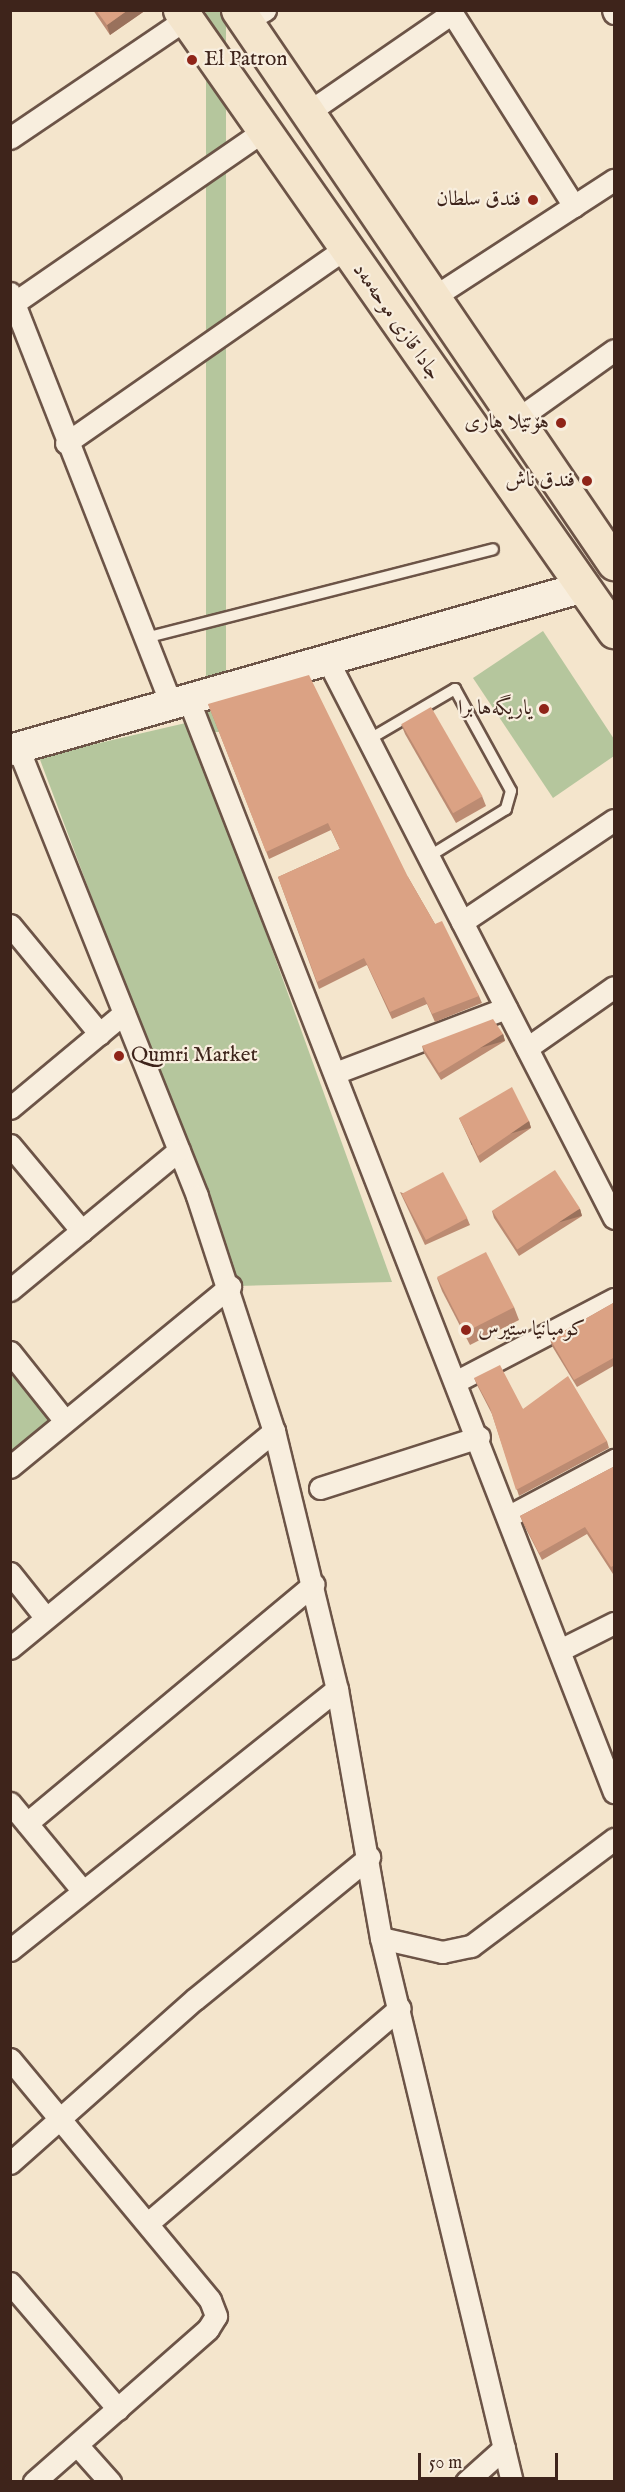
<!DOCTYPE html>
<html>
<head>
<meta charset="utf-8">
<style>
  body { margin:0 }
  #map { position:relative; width:625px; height:2492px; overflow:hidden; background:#f4e5cc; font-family:"IM FELL English",Amiri,serif }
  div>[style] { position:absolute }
  .green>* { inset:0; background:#b5c69d; transform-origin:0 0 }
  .roads { filter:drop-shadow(2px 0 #6c5447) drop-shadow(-2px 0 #6c5447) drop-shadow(0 2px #6c5447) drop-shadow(0 -2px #6c5447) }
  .lane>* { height:10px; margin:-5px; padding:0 5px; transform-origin:5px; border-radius:5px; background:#f8eede }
  .street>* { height:21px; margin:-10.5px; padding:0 10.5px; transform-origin:10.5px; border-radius:10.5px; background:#f8eede }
  .secondary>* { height:30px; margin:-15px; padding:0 15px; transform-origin:15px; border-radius:15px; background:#f8eede }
  .primary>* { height:33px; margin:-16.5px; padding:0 16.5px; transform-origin:16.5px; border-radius:16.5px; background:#f4e5cc }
  .wall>* { inset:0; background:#bc8b72 }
  .shaded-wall>* { inset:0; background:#99715c; transform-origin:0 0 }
  .building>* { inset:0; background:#dba284; transform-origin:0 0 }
  .dots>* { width:16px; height:16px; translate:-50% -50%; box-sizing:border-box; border:3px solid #f8eede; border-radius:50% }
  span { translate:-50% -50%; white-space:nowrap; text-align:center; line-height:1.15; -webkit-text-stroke:4.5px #f8eede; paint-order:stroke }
  .poi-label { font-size:21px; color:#3e241b }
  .left { translate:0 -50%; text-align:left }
  .right { translate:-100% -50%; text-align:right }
  .street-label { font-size:21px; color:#3e241b }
  .frame { position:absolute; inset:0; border:12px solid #3e241b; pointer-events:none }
  .scale { position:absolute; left:418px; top:2453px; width:140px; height:27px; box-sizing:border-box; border:3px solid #3e241b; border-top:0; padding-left:8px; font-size:18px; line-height:21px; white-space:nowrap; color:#3e241b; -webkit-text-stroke:4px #f8eede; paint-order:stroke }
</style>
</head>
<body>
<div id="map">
  <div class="green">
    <div style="left:206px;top:11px;width:20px;height:721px"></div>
    <div style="clip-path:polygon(543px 631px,614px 739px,614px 756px,553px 798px,473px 678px)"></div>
    <div style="clip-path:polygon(190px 722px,392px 1282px,238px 1286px,39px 757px)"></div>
    <div style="clip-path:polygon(10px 1373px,50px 1420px,10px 1455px)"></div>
  </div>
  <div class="roads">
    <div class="lane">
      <div style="left:145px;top:638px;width:359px;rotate:-14.3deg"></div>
      <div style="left:368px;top:740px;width:101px;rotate:-30.4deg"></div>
      <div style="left:455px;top:689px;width:116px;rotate:61.2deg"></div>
      <div style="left:511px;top:791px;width:19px;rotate:106deg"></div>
      <div style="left:506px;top:809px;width:92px;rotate:148.4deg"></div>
    </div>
    <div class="street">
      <div style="left:450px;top:10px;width:232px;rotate:57.7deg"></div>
      <div style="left:613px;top:10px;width:3px;rotate:72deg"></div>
      <div style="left:245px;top:21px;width:23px;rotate:-29deg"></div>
      <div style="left:307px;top:113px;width:176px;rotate:-34.6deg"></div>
      <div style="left:10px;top:138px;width:212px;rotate:-34.1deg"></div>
      <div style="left:10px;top:293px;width:444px;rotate:68.6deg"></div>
      <div style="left:432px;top:298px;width:217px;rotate:-33deg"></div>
      <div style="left:14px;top:303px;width:303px;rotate:-34.6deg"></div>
      <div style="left:516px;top:420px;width:120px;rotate:-35.5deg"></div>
      <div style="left:66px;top:443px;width:339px;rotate:-34.9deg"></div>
      <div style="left:328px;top:661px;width:626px;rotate:62.82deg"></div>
      <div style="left:189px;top:701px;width:1171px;rotate:68.72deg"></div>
      <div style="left:18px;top:748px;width:482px;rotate:68.2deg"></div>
      <div style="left:197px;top:1196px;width:247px;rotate:71.9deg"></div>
      <div style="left:274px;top:1431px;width:266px;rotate:76.3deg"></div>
      <div style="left:337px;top:1689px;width:253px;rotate:80deg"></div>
      <div style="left:381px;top:1938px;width:560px;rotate:76.46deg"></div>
      <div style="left:462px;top:922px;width:183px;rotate:-33.9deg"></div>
      <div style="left:10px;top:925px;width:141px;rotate:50.5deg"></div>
      <div style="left:527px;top:1048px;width:106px;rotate:-35deg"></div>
      <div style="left:335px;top:1073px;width:183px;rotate:-20.8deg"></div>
      <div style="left:10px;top:1108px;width:148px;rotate:-39.8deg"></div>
      <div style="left:10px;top:1145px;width:112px;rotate:50.1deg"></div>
      <div style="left:10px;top:1290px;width:219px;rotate:-39.6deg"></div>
      <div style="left:10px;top:1352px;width:87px;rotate:51.5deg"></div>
      <div style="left:457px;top:1381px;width:177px;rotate:-27.6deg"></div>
      <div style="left:10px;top:1467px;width:285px;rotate:-39.4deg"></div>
      <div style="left:320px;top:1488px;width:167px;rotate:-17.8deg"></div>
      <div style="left:511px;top:1515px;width:117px;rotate:-28.1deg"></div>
      <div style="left:10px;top:1573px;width:56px;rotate:51.5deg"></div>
      <div style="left:10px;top:1648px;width:342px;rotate:-39.4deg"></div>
      <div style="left:560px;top:1650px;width:60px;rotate:-26.6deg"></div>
      <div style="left:10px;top:1803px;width:113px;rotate:50.4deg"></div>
      <div style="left:27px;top:1823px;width:373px;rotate:-39.8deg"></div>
      <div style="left:381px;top:1938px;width:63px;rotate:12.9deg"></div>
      <div style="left:442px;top:1952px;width:30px;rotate:-12deg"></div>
      <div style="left:471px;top:1946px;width:179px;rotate:-36.8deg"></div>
      <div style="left:10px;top:1950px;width:418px;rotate:-38.6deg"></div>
      <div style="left:10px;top:2059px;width:313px;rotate:50.3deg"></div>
      <div style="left:210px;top:2300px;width:17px;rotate:69deg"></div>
      <div style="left:216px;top:2316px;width:15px;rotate:122deg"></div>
      <div style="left:208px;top:2329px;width:232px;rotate:138.7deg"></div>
      <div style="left:10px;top:2163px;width:247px;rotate:-41.6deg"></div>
      <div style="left:195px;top:1999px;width:225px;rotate:-39.2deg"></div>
      <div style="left:148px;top:2223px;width:331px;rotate:-40.5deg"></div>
      <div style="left:10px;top:2283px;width:166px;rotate:49.4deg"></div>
      <div style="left:77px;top:2445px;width:50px;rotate:48.3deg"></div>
      <div style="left:466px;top:2482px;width:51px;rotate:-41.8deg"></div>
    </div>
    <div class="secondary">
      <div style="left:10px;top:750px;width:597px;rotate:-15.85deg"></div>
    </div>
    <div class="primary">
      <div style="left:180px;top:10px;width:758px;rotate:55.05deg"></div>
      <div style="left:238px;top:10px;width:669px;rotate:55.79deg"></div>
    </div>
  </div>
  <div class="wall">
    <div style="clip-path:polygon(93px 10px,146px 10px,110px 35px)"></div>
    <div style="clip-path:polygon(208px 704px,408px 877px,435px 924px,479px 996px,482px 1003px,435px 1022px,427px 1004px,392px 1019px,367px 965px,319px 989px,278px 877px,340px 849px,331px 830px,269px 859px)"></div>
    <div style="clip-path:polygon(401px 724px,482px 796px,486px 806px,456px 823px,405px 734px)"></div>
    <div style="clip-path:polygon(503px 1034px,505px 1041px,441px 1080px,424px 1053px,422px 1046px)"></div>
    <div style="clip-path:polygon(459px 1118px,529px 1121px,531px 1128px,480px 1163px)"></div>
    <div style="clip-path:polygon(400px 1192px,467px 1218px,470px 1225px,425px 1245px)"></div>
    <div style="clip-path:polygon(580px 1209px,582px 1216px,519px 1256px,494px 1218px,492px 1211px)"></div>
    <div style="clip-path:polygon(437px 1278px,514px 1307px,519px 1320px,470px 1345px,442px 1291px)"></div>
    <div style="clip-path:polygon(615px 1302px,615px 1365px,577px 1387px,552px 1346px,550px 1339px)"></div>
    <div style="clip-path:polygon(474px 1378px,523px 1409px,607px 1441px,609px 1448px,519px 1496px,492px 1414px,477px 1385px)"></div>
    <div style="clip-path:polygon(615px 1466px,615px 1574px,613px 1574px,587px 1534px,542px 1560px,523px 1523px,520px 1516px)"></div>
  </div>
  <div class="shaded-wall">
    <div style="clip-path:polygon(128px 10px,146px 10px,110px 35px,107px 25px)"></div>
    <div style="left:503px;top:1034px;width:7px;height:75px;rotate:74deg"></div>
    <div style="left:529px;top:1121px;width:7px;height:62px;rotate:74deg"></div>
    <div style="left:580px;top:1209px;width:7px;height:75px;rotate:74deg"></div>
  </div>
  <div class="building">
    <div style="clip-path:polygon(96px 10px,128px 10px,107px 25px)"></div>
    <div style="clip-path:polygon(309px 675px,408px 877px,435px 924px,442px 921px,479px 996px,432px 1014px,424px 997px,390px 1012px,364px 958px,317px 982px,278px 877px,340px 849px,328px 823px,266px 852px,208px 704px)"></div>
    <div style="left:431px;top:707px;width:103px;height:34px;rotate:60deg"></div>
    <div style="clip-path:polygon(493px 1019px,503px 1034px,439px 1073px,422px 1046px)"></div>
    <div style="clip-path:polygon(512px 1087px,529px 1121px,478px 1156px,459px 1118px)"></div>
    <div style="left:555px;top:1170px;width:46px;height:75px;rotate:57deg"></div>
    <div style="left:443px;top:1172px;width:52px;height:47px;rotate:62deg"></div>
    <div style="left:486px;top:1252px;width:62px;height:55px;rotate:63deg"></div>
    <div style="clip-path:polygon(615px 1302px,615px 1357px,574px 1380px,550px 1339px)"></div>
    <div style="clip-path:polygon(500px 1365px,523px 1409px,568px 1376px,607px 1441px,516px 1490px,490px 1408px,474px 1378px)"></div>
    <div style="clip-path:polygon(615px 1466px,615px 1565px,611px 1567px,585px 1527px,539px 1553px,520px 1516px)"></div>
  </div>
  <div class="dots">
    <div style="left:192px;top:60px;background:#8f2418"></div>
    <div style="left:533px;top:200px;background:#8f2418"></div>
    <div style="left:561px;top:423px;background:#8f2418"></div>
    <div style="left:587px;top:481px;background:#8f2418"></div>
    <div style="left:544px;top:709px;background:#8f2418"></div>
    <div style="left:119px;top:1056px;background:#8f2418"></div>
    <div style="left:466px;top:1330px;background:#8f2418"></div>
  </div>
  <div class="poi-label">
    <span class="left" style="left:204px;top:60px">El Patron</span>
    <span class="right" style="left:521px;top:200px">فندق سلطان</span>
    <span class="right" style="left:549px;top:423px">هۆتێلا هاری</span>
    <span class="right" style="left:575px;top:481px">فندق ناش</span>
    <span class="right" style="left:532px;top:709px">یاریگەها برا</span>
    <span class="left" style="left:131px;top:1056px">Qumri Market</span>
    <span class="left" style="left:478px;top:1330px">كومبانيا ستيرس</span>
  </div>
  <div class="street-label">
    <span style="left:396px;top:322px;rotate:55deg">جادا قازی موحەمەد</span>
  </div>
  <div class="frame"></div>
  <div class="scale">50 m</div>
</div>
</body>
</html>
